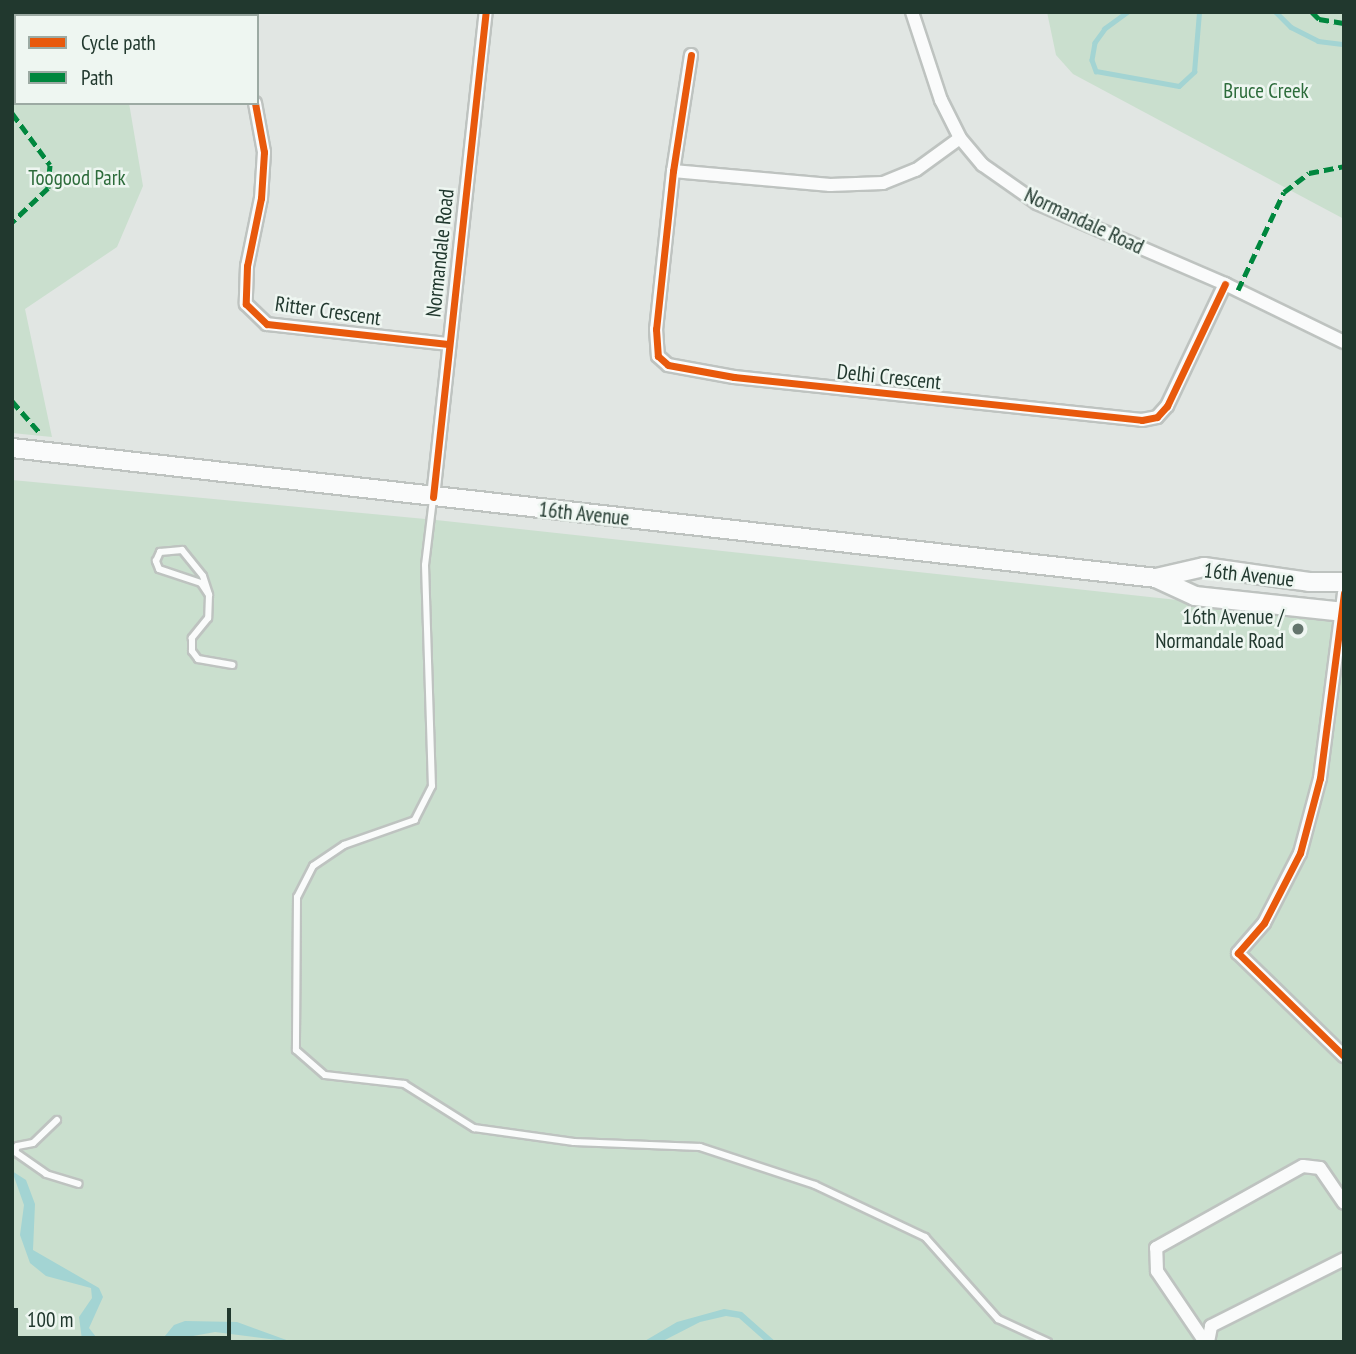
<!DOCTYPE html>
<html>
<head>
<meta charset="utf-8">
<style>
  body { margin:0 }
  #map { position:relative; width:1356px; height:1354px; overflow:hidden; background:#e1e6e3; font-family:"PT Sans Narrow",sans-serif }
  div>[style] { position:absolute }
  .green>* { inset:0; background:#cadfce }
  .water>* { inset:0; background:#a3d4d3 }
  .stream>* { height:4.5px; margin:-2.25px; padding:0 2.25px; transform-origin:2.25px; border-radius:2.25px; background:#a3d4d3 }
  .roads { filter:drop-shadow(2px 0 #bec3c0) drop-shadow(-2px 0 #bec3c0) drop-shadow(0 2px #bec3c0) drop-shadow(0 -2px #bec3c0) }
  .service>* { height:6px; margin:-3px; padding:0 3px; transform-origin:3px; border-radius:3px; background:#fafbfb }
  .minor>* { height:12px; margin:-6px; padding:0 6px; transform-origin:6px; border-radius:6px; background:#fafbfb }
  .secondary>* { height:18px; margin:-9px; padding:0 9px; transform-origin:9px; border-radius:9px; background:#fafbfb }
  .quiet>* { height:5px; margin-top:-2.5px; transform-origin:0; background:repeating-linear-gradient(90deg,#00873e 0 10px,transparent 0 15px) }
  .cycleway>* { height:7px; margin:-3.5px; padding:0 3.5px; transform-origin:3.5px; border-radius:3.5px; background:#e8590c }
  .dots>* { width:19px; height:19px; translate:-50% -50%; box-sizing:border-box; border:4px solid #eef6f1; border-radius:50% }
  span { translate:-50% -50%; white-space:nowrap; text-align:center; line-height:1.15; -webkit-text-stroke:5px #eef6f1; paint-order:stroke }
  .park-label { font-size:21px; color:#2d6c3b }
  .street-label { font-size:21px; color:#21382e }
  .poi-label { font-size:21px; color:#21382e }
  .right { translate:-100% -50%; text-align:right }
  .frame { position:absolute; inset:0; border:14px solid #21382e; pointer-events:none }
  .legend { position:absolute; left:14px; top:14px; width:245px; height:91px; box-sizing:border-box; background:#eef6f1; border:2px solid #9caaa3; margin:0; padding:9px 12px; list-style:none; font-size:21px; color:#21382e }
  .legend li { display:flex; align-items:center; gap:14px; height:35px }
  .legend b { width:35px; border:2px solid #9caaa3 }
  .scale { position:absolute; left:14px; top:1308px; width:217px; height:32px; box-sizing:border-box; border:4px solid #21382e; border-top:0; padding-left:9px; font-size:21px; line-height:24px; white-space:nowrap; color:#21382e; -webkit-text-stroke:5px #eef6f1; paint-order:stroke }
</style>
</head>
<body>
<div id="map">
  <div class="green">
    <div style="clip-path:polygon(12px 12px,100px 12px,102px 16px,16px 16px,16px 103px,129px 103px,143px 186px,117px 247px,25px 309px,52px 437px,12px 433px)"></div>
    <div style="clip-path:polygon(1047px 12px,1344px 12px,1344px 219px,1073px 74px,1056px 55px)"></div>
    <div style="clip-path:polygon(12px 480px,436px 520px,1344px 618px,1344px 1342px,12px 1342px)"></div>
  </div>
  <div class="water">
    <div style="clip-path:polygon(12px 1171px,26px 1180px,35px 1204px,33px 1250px,99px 1288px,103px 1297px,89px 1328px,96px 1337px,116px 1342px,82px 1340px,79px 1317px,92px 1298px,91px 1288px,46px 1276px,30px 1263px,20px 1235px,24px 1205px)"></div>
    <div style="clip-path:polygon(724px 1309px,742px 1312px,776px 1342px,766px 1342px,739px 1318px,726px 1316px,700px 1322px,661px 1342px,643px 1342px,677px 1322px)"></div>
    <div style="clip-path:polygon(185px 1321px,237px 1322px,292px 1342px,215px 1332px,160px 1342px,174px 1325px)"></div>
  </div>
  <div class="stream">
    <div style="left:1128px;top:12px;width:29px;rotate:144deg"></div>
    <div style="left:1105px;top:29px;width:17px;rotate:126deg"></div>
    <div style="left:1095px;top:43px;width:17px;rotate:100deg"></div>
    <div style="left:1092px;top:60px;width:12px;rotate:70deg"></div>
    <div style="left:1096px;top:71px;width:84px;rotate:10.2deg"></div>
    <div style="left:1179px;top:86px;width:21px;rotate:-43deg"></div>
    <div style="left:1194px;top:72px;width:60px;rotate:-85.2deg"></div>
    <div style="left:1276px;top:12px;width:21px;rotate:45deg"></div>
    <div style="left:1291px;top:27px;width:30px;rotate:27deg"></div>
    <div style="left:1318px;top:41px;width:26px;rotate:7deg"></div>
  </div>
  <div class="roads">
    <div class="service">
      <div style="left:433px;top:499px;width:66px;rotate:96.9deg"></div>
      <div style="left:425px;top:565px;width:221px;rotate:88.2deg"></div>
      <div style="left:432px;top:786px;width:38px;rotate:117deg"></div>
      <div style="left:415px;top:820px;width:75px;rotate:160.6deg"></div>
      <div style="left:344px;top:845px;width:37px;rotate:146deg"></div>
      <div style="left:313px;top:866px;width:35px;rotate:117deg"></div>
      <div style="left:297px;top:897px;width:153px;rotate:90.4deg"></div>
      <div style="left:296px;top:1050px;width:38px;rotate:41deg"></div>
      <div style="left:325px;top:1075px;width:80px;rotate:6.5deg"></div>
      <div style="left:404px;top:1084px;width:83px;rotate:32.2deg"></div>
      <div style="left:474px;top:1128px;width:101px;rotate:8deg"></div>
      <div style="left:574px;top:1142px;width:126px;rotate:2.3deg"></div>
      <div style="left:700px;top:1147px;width:121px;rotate:18.3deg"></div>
      <div style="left:815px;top:1185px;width:122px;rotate:25.3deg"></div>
      <div style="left:925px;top:1237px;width:110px;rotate:48.3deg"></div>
      <div style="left:998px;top:1319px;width:55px;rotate:24.7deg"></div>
      <div style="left:209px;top:595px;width:14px;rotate:-124deg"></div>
      <div style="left:201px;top:583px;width:44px;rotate:-161.6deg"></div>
      <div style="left:159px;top:569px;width:9px;rotate:-111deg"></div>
      <div style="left:156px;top:561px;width:10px;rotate:-66deg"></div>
      <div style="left:160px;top:552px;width:22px;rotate:-5deg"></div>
      <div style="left:182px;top:550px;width:33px;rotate:51deg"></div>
      <div style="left:203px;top:576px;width:20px;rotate:72deg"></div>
      <div style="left:209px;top:595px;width:23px;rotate:92deg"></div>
      <div style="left:208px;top:618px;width:26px;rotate:129deg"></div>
      <div style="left:192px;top:638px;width:13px;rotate:90deg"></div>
      <div style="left:192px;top:651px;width:10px;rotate:53deg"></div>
      <div style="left:198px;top:659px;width:35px;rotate:10deg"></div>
      <div style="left:57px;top:1120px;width:33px;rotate:136deg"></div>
      <div style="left:33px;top:1143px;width:16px;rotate:169deg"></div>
      <div style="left:17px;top:1146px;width:6px;rotate:108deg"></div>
      <div style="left:15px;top:1152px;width:38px;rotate:35deg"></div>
      <div style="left:46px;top:1174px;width:34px;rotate:17deg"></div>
    </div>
    <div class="minor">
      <div style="left:236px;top:12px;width:4px;rotate:76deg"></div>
      <div style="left:912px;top:12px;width:93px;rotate:71.8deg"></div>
      <div style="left:941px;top:100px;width:42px;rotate:63.4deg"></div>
      <div style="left:960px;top:138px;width:35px;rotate:50deg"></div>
      <div style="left:983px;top:165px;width:66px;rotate:35.1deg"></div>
      <div style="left:1037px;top:203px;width:205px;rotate:23.3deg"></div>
      <div style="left:1225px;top:284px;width:132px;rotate:26deg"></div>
      <div style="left:691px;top:55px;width:117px;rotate:98.8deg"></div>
      <div style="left:673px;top:171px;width:159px;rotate:96.1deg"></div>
      <div style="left:656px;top:329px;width:27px;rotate:86deg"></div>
      <div style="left:658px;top:356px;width:13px;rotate:42deg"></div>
      <div style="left:668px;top:365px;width:67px;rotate:10.3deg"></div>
      <div style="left:734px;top:377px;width:410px;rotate:6deg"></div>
      <div style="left:1142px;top:420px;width:15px;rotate:-11deg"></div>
      <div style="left:1157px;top:417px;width:15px;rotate:-48deg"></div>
      <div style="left:1167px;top:406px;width:135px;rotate:-64.6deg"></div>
      <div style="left:255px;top:103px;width:50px;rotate:79.6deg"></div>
      <div style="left:264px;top:152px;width:46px;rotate:93.7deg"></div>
      <div style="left:261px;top:198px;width:69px;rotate:101.6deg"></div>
      <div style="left:247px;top:266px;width:38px;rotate:92deg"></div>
      <div style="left:246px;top:304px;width:29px;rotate:44deg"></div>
      <div style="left:267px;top:324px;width:182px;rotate:6.3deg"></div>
      <div style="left:673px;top:171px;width:158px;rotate:5.1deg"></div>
      <div style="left:830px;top:185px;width:53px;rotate:-2.2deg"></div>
      <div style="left:883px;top:183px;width:35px;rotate:-22deg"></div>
      <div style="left:916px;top:170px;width:54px;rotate:-36deg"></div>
      <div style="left:433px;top:497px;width:488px;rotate:-83.8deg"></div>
      <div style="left:1344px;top:593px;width:187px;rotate:97.4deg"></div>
      <div style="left:1320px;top:778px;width:78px;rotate:104.9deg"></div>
      <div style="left:1300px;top:853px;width:79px;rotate:117.2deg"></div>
      <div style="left:1264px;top:923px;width:40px;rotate:131deg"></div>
      <div style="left:1238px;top:953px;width:148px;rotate:44.2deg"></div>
      <div style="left:1205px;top:1342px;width:86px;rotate:-124.1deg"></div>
      <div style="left:1157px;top:1271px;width:23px;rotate:-92deg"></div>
      <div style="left:1156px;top:1248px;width:168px;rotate:-29.2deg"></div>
      <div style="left:1303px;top:1166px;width:17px;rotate:7deg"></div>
      <div style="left:1320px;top:1168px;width:42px;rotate:55.6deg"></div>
      <div style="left:1208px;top:1342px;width:16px;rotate:-79deg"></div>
      <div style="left:1211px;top:1326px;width:149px;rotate:-26.7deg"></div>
    </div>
    <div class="secondary">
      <div style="left:12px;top:448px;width:1151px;rotate:6.48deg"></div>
      <div style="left:1156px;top:578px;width:43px;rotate:24.8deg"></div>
      <div style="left:1195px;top:596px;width:150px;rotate:6.1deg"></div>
      <div style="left:1156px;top:578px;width:49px;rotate:-12.9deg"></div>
      <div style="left:1204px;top:567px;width:106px;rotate:8.1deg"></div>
      <div style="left:1309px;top:582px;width:35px"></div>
    </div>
  </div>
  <div class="quiet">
    <div style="left:1312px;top:12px;width:10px;rotate:45deg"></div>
    <div style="left:1319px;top:19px;width:25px;rotate:9deg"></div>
    <div style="left:12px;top:113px;width:64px;rotate:53.8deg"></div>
    <div style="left:50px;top:165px;width:23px;rotate:95deg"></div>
    <div style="left:48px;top:188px;width:50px;rotate:136.6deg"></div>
    <div style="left:1238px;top:290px;width:108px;rotate:-64.9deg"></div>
    <div style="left:1284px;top:192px;width:31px;rotate:-37deg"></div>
    <div style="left:1309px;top:173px;width:36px;rotate:-11deg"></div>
    <div style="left:12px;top:401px;width:41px;rotate:48.9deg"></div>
  </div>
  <div class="cycleway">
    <div style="left:691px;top:55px;width:117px;rotate:98.8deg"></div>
    <div style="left:673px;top:171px;width:159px;rotate:96.1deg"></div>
    <div style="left:656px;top:329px;width:27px;rotate:86deg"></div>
    <div style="left:658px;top:356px;width:13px;rotate:42deg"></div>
    <div style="left:668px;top:365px;width:67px;rotate:10.3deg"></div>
    <div style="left:734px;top:377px;width:410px;rotate:6deg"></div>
    <div style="left:1142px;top:420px;width:15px;rotate:-11deg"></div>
    <div style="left:1157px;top:417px;width:15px;rotate:-48deg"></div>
    <div style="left:1167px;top:406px;width:135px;rotate:-64.6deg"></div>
    <div style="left:255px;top:103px;width:50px;rotate:79.6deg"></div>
    <div style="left:264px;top:152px;width:46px;rotate:93.7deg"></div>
    <div style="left:261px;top:198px;width:69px;rotate:101.6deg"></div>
    <div style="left:247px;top:266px;width:38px;rotate:92deg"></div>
    <div style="left:246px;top:304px;width:29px;rotate:44deg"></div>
    <div style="left:267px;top:324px;width:182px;rotate:6.3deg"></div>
    <div style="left:433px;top:497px;width:488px;rotate:-83.8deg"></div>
    <div style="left:1344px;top:593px;width:187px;rotate:97.4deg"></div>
    <div style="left:1320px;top:778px;width:78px;rotate:104.9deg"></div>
    <div style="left:1300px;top:853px;width:79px;rotate:117.2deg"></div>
    <div style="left:1264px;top:923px;width:40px;rotate:131deg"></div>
    <div style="left:1238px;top:953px;width:148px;rotate:44.2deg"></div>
  </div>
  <div class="dots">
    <div style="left:1298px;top:629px;background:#64756d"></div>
  </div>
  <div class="park-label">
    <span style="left:1266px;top:91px">Bruce Creek</span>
    <span style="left:77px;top:178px">Toogood Park</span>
  </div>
  <div class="street-label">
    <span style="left:1084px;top:221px;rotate:25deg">Normandale Road</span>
    <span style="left:440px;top:253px;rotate:-84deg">Normandale Road</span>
    <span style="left:328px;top:311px;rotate:8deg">Ritter Crescent</span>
    <span style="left:889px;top:377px;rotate:6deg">Delhi Crescent</span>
    <span style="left:584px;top:514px;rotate:6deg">16th Avenue</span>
    <span style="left:1249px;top:575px;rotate:6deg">16th Avenue</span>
  </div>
  <div class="poi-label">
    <span class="right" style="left:1284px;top:629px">16th Avenue /<br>Normandale Road</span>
  </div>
  <div class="frame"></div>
  <ul class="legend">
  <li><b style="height:9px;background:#e8590c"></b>Cycle path</li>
  <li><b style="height:9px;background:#00873e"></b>Path</li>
  </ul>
  <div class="scale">100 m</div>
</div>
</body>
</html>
